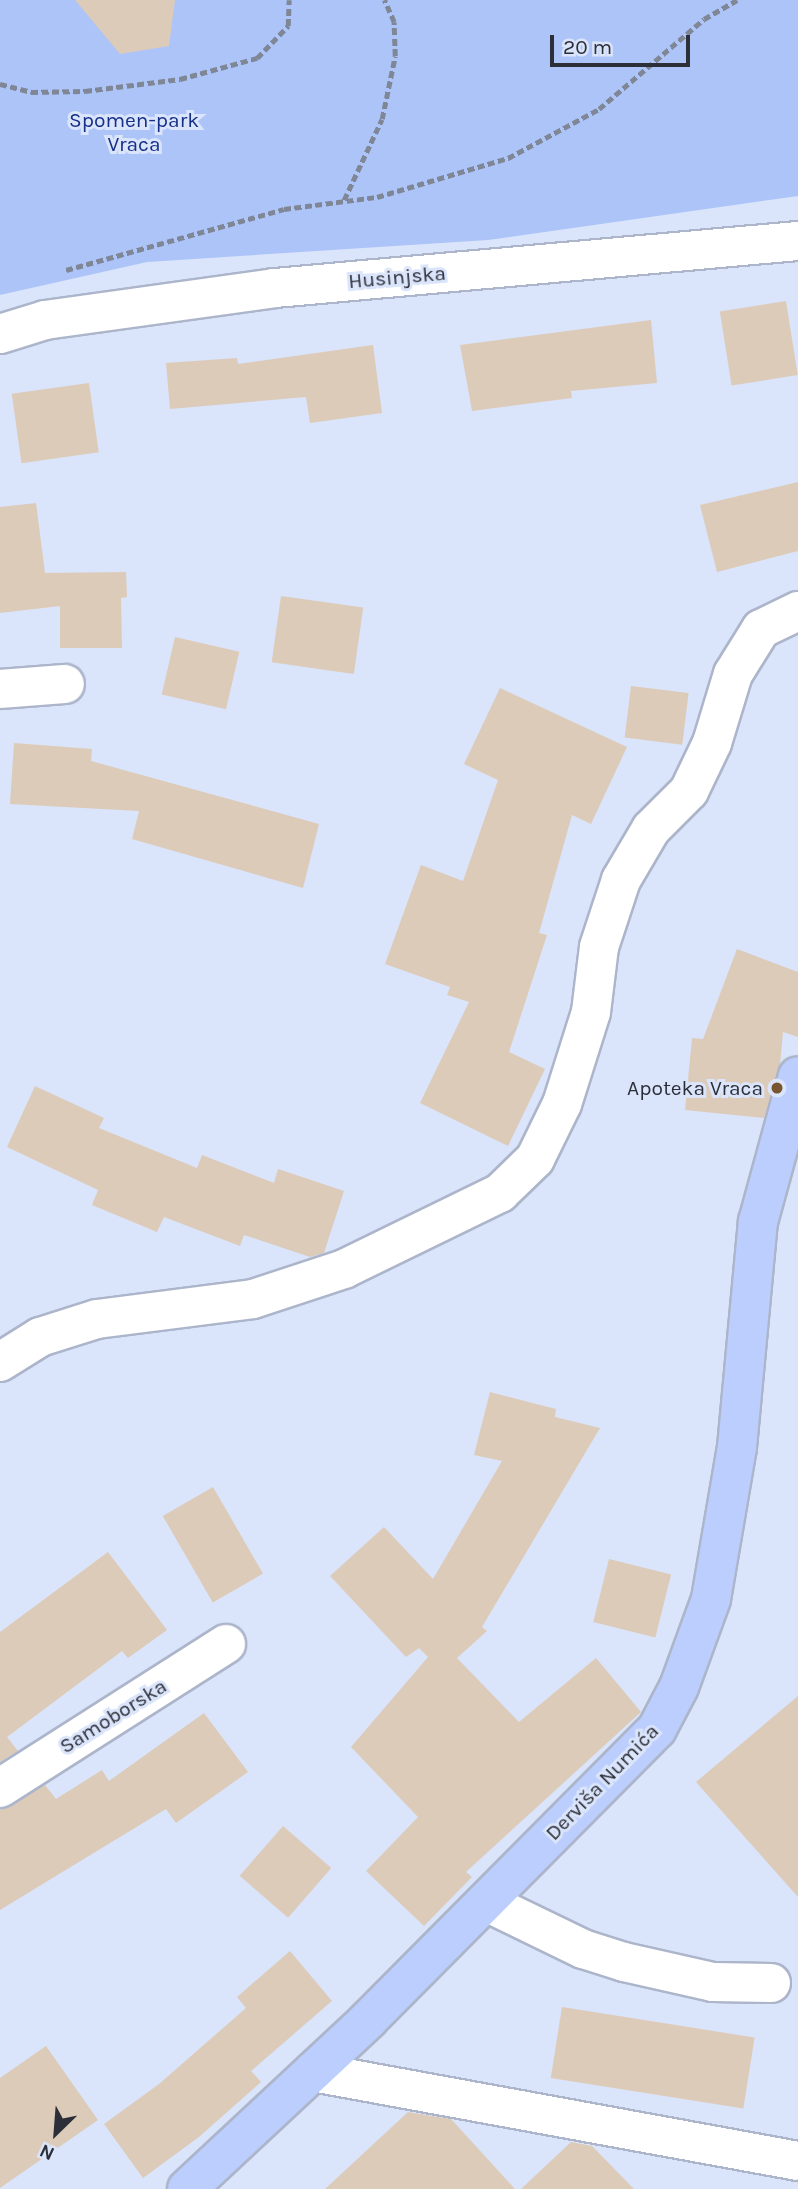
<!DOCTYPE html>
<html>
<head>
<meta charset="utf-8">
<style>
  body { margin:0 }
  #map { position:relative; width:798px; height:2189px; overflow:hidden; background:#dae4fa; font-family:Karla,sans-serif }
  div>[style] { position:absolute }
  .green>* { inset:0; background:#adc4f8 }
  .building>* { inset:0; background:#ddcbb9; transform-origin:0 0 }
  .path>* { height:4.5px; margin-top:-2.25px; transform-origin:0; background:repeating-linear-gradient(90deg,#7f8695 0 7px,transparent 0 10.5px) }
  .roads { filter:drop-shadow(2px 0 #acb5ca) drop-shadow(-2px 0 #acb5ca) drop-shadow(0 2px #acb5ca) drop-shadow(0 -2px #acb5ca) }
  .minor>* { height:38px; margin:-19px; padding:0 19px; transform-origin:19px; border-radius:19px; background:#fff }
  .major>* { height:38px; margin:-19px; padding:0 19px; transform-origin:19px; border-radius:19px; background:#bbcefd }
  .dots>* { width:19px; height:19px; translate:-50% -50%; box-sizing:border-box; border:4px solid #dae4fa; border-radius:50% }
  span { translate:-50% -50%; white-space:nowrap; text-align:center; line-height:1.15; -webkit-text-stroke:6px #dae4fa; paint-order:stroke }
  .park-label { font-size:21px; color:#162f87 }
  .street-label { font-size:21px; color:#2c2f38 }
  .poi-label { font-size:21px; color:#2c2f38 }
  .right { translate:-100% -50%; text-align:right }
  .north { position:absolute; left:21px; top:2098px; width:70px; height:70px; -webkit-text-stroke:5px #dae4fa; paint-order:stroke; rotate:205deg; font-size:19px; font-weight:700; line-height:28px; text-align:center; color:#2c2f38 }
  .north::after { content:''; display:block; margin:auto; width:24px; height:32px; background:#2c2f38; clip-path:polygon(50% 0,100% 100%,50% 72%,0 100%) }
  .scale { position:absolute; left:550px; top:35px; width:140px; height:32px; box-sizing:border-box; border:4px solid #2c2f38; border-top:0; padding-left:9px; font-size:21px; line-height:24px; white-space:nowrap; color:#2c2f38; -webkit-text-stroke:5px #dae4fa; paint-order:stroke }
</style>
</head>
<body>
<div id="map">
  <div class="green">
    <div style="clip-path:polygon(0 0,798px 0,798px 196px,488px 240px,147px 262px,0 295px)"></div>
  </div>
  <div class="building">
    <div style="clip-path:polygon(75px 0,175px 0,169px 46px,120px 54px)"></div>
    <div style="left:786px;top:301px;width:75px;height:67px;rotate:81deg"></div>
    <div style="clip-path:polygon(651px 320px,657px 383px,571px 391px,572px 398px,472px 411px,460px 345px)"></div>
    <div style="clip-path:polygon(373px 345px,382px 413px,310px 423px,306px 397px,170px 409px,166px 363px,237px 358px,238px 364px)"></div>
    <div style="left:89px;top:383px;width:70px;height:78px;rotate:82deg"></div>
    <div style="clip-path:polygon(798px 482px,798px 551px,717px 572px,700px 505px)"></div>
    <div style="clip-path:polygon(36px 503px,45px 573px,126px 572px,127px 597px,121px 598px,122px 648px,60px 648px,60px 606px,0 613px,0 507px)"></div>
    <div style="left:281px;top:596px;width:83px;height:67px;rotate:8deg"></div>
    <div style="left:175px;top:637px;width:66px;height:59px;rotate:13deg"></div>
    <div style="left:631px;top:686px;width:58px;height:52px;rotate:7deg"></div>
    <div style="clip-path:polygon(500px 688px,627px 747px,591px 824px,572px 815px,539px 933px,547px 935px,509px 1052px,545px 1069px,508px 1146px,420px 1103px,469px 1002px,447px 995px,450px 987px,385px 964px,421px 865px,463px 881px,498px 780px,464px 764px)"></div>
    <div style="clip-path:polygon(14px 743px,92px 749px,91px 761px,319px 824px,303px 888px,132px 839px,139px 811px,10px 804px)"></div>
    <div style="clip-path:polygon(737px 949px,798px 972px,798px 1037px,783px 1032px,780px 1065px,764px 1118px,685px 1110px,692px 1038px,703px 1039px)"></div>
    <div style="clip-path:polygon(35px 1086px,104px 1118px,99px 1128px,197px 1168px,202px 1155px,274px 1183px,278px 1169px,344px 1191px,324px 1253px,310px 1257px,244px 1235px,240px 1246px,164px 1217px,157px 1232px,92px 1205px,98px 1190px,7px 1147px)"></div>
    <div style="clip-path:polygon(490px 1392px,556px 1409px,555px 1417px,600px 1428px,482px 1627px,487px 1631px,457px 1658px,519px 1722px,596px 1658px,641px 1712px,466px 1872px,472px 1877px,424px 1926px,366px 1871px,418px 1817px,351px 1747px,428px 1657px,419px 1648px,406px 1657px,330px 1576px,384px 1527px,433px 1579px,502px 1461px,474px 1455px)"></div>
    <div style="left:213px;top:1487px;width:100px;height:58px;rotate:60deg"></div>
    <div style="clip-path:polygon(108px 1552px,167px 1630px,128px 1658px,122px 1651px,7px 1737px,18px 1751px,0 1762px,0 1632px)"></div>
    <div style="left:609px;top:1559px;width:64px;height:65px;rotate:14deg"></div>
    <div style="clip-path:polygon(798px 1696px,798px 1897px,696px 1782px)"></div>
    <div style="clip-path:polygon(204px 1713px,248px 1772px,176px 1823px,166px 1809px,0 1910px,0 1810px,45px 1785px,56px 1799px,102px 1770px,109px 1781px)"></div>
    <div style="left:283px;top:1826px;width:64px;height:66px;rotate:41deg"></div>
    <div style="clip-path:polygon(290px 1951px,332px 2001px,251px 2071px,261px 2082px,199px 2137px,143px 2178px,104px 2124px,159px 2084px,246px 2008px,237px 1997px)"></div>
    <div style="left:562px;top:2007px;width:195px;height:72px;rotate:9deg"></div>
    <div style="clip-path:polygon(46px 2046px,98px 2120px,0 2188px,0 2078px)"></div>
    <div style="clip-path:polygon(408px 2112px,451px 2119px,515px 2189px,325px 2189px)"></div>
    <div style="clip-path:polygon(571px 2142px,592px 2146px,634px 2189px,521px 2189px)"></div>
  </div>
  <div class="path">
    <div style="left:0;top:84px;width:32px;rotate:14deg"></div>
    <div style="left:31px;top:92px;width:54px;rotate:-1.1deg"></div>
    <div style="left:85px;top:91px;width:96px;rotate:-7.2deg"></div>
    <div style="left:180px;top:79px;width:80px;rotate:-15.3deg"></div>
    <div style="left:257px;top:58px;width:45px;rotate:-45.9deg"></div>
    <div style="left:288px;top:26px;width:26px;rotate:-88deg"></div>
    <div style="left:344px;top:200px;width:89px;rotate:-64.9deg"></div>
    <div style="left:382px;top:119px;width:64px;rotate:-78.3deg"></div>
    <div style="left:395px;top:56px;width:34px;rotate:-92deg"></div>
    <div style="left:394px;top:22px;width:24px;rotate:-114deg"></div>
    <div style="left:66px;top:270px;width:226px;rotate:-15.6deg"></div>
    <div style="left:284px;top:209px;width:94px;rotate:-7.4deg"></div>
    <div style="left:377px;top:197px;width:137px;rotate:-16.6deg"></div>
    <div style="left:508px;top:158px;width:103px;rotate:-28.3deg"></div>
    <div style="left:599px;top:109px;width:138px;rotate:-40.6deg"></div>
    <div style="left:704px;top:19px;width:38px;rotate:-30deg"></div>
  </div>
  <div class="roads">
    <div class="minor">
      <div style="left:0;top:334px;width:47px;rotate:-17.3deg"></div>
      <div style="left:45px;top:320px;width:232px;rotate:-7.9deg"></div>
      <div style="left:275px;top:288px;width:525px;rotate:-5.14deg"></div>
      <div style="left:0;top:689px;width:65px;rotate:-4.4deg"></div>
      <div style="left:0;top:1362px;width:47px;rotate:-32deg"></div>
      <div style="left:40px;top:1337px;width:60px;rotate:-17.5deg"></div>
      <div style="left:97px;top:1319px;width:157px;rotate:-7.3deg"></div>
      <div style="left:253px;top:1299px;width:96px;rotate:-18.2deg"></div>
      <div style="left:344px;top:1269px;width:174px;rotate:-26deg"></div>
      <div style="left:500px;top:1193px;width:49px;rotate:-44.2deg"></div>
      <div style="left:535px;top:1159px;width:61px;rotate:-63.9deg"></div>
      <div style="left:562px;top:1104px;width:96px;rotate:-72.5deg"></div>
      <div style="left:591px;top:1012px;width:65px;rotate:-83deg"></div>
      <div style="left:599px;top:947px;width:71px;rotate:-71.8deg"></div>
      <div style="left:621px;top:880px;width:59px;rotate:-59.5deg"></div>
      <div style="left:651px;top:829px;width:54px;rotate:-45deg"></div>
      <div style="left:689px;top:791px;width:53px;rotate:-64.4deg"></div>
      <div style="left:712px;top:743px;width:72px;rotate:-73.1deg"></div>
      <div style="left:733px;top:674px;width:53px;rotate:-58.1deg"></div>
      <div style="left:761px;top:629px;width:41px;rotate:-25.9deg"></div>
      <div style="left:0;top:1788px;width:268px;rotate:-32.5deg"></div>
      <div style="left:486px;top:1902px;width:108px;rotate:25.9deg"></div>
      <div style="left:583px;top:1949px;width:43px;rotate:17.6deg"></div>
      <div style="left:624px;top:1962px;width:91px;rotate:12.7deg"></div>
      <div style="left:713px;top:1982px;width:58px;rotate:1deg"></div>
      <div style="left:313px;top:2072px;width:493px;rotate:10.4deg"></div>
    </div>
    <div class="major">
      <div style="left:187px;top:2189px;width:248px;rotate:-43deg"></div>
      <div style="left:368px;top:2020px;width:410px;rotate:-45.2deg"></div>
      <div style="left:657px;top:1729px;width:47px;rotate:-62.4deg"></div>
      <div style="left:679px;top:1687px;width:94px;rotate:-70deg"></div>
      <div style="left:711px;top:1599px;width:154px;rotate:-80.3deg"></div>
      <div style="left:737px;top:1447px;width:226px;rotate:-84.7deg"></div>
      <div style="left:758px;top:1222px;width:151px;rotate:-74.7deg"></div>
    </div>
  </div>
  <div class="dots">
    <div style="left:777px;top:1088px;background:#78552e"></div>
  </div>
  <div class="park-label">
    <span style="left:134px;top:132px">Spomen-park<br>Vraca</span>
  </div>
  <div class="street-label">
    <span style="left:397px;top:277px;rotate:-5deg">Husinjska</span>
    <span style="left:113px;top:1716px;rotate:-32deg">Samoborska</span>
    <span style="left:602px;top:1782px;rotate:-46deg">Derviša Numića</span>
  </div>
  <div class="poi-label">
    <span class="right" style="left:763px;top:1088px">Apoteka Vraca</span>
  </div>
  <div class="north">N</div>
  <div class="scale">20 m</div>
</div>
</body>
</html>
